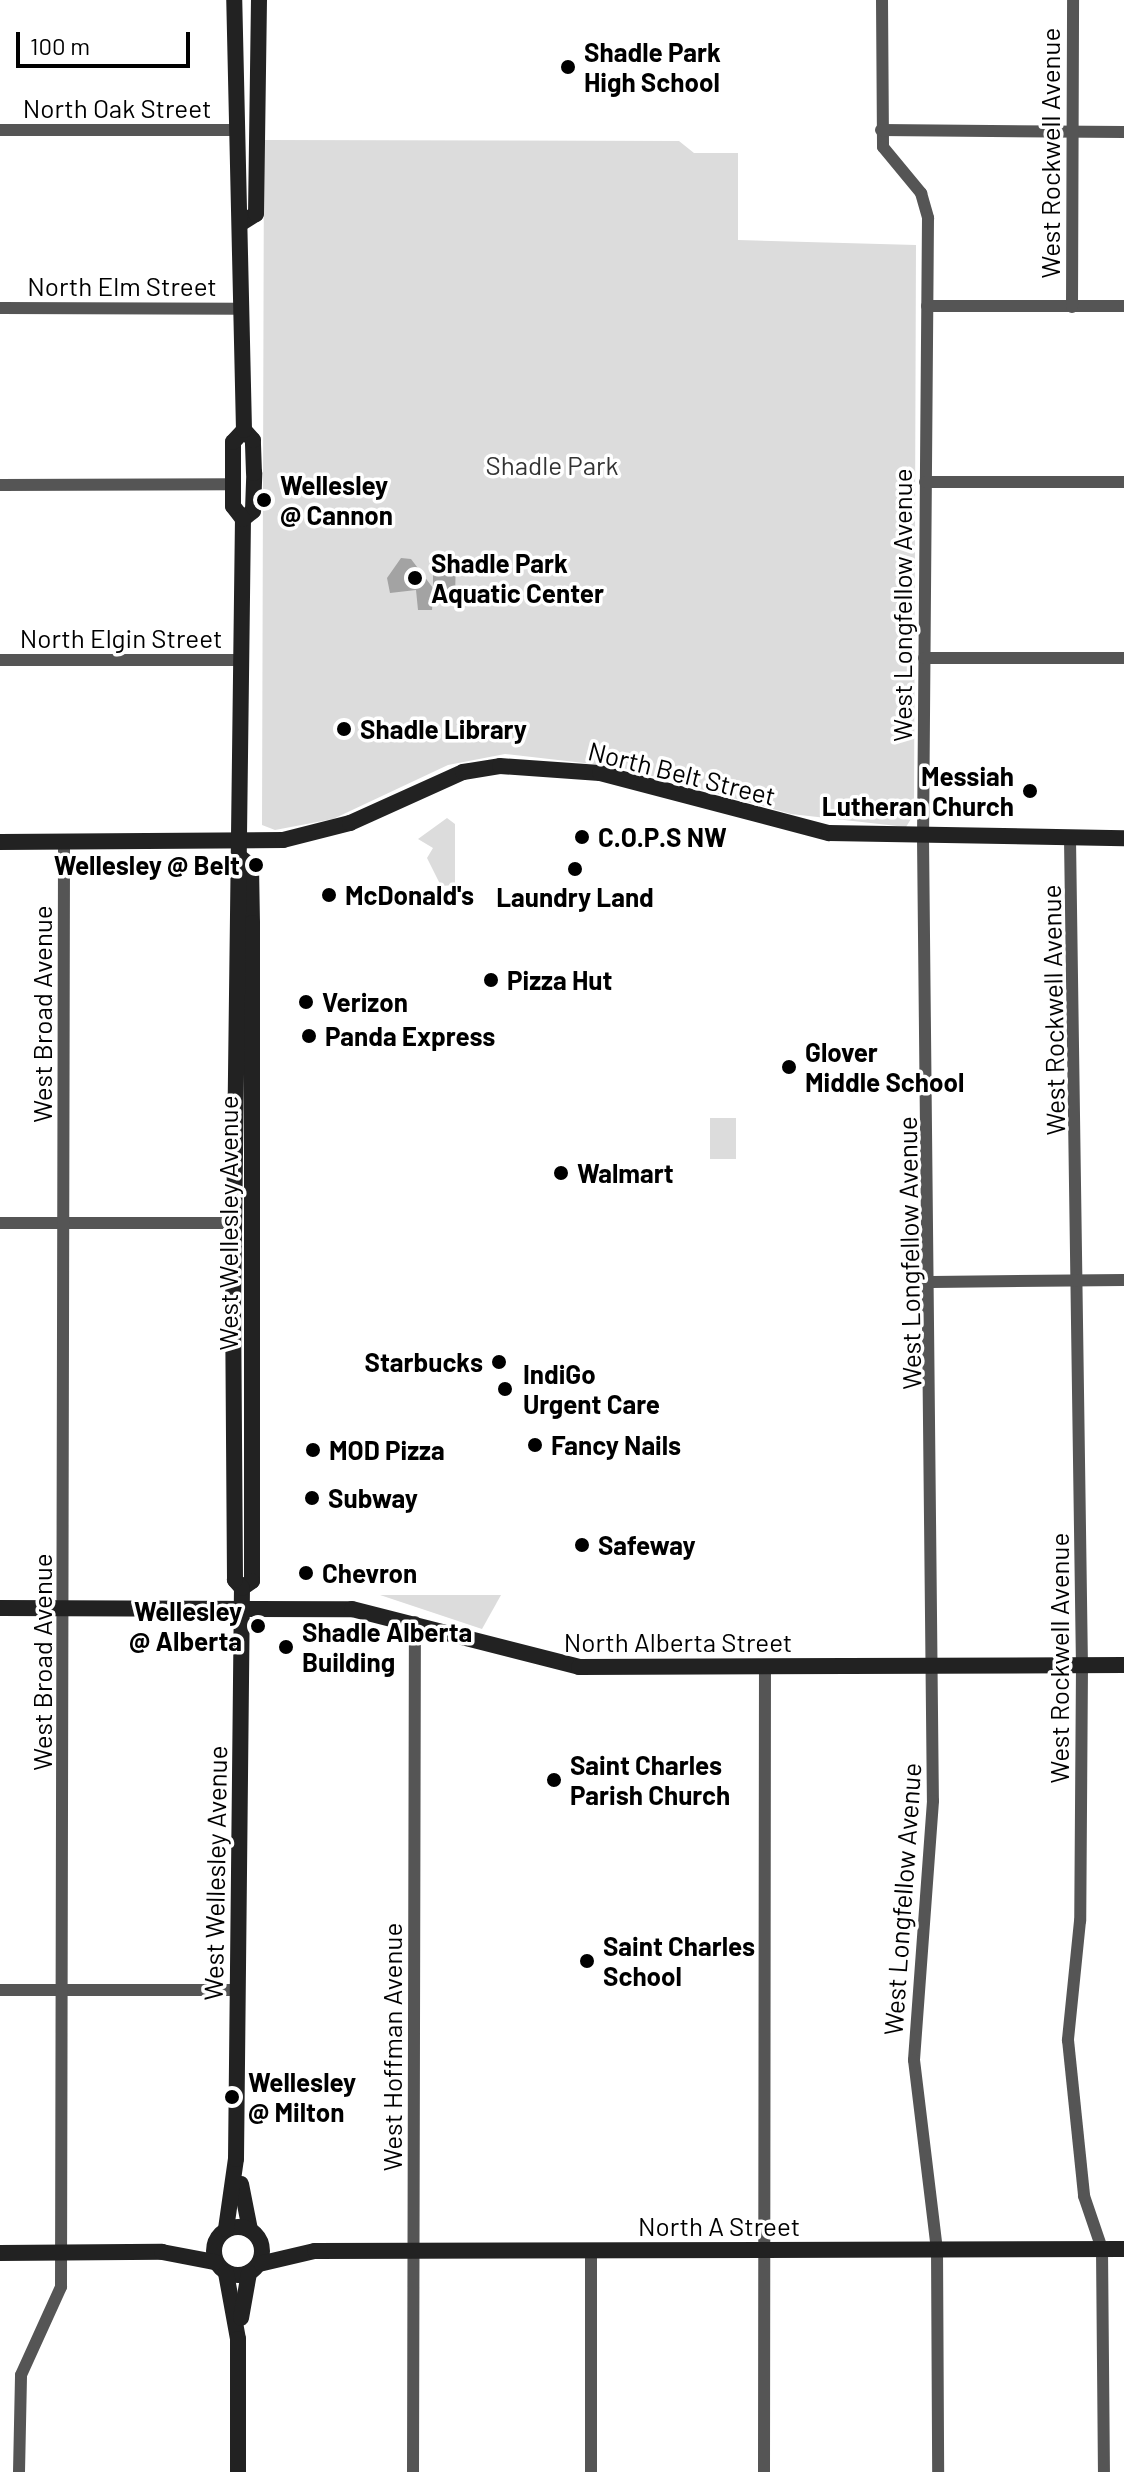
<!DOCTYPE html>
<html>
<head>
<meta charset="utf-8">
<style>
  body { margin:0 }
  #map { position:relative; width:1124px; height:2472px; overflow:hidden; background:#fff; font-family:Barlow,sans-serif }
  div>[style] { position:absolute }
  .green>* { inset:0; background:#dcdcdc; transform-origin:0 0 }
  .water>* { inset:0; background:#a3a3a3 }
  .street>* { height:12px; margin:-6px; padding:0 6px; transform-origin:6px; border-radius:6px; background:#555 }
  .secondary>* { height:16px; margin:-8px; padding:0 8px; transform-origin:8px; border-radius:8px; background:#222 }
  .secondary>.ring { margin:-8px; padding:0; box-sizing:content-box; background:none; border:16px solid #222; border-radius:50% }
  .dots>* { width:22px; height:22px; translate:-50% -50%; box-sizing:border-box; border:4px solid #fff; border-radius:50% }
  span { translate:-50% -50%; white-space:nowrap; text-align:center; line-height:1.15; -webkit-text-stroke:7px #fff; paint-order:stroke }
  .poi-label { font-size:26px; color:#000; font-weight:700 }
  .left { translate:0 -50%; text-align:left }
  .right { translate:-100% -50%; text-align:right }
  .street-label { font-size:26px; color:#000 }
  .park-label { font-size:26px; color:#333 }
  .scale { position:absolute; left:16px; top:32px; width:174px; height:36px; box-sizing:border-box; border:4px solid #000; border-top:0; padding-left:10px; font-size:24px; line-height:28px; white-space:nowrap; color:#000; -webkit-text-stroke:6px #fff; paint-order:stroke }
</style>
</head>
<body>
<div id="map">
  <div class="green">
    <div style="clip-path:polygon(264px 140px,679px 141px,694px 153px,738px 153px,738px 240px,916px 245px,914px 814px,906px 827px,791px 814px,619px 767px,505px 754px,448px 765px,333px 819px,275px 830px,262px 825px)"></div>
    <div style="clip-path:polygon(447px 818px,455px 824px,455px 885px,441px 886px,427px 858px,433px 848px,418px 839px)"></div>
    <div style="left:710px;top:1118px;width:26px;height:41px"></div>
    <div style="clip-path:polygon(380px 1595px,501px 1595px,482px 1629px)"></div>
  </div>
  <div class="water">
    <div style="clip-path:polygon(433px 557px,456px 557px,455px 597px,433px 597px,432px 610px,418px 610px,416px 590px,390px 593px,387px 578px,401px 558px,411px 559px,433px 588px)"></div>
  </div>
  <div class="street">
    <div style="left:882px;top:0;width:147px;rotate:89.6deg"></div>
    <div style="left:883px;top:147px;width:60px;rotate:50.4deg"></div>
    <div style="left:921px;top:193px;width:26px;rotate:74deg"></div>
    <div style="left:928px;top:218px;width:620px;rotate:90.46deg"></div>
    <div style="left:923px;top:838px;width:963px;rotate:89.41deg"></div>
    <div style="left:933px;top:1801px;width:260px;rotate:94.2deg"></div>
    <div style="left:914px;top:2060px;width:190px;rotate:83.1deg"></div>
    <div style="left:937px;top:2249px;width:223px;rotate:89.7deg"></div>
    <div style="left:0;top:130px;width:233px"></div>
    <div style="left:881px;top:130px;width:243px;rotate:0.5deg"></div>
    <div style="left:927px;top:306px;width:197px"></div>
    <div style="left:1072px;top:307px;width:307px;rotate:-89.8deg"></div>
    <div style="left:0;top:308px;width:243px;rotate:0.2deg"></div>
    <div style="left:925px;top:482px;width:199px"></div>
    <div style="left:0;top:485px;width:233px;rotate:-0.2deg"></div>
    <div style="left:924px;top:658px;width:200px"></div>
    <div style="left:0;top:660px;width:242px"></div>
    <div style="left:1070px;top:839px;width:826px;rotate:89.17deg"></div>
    <div style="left:1082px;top:1665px;width:256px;rotate:90.4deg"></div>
    <div style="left:1080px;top:1921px;width:120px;rotate:95.8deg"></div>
    <div style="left:1068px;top:2040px;width:157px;rotate:84.1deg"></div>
    <div style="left:1084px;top:2196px;width:56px;rotate:71.2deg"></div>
    <div style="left:1102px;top:2249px;width:223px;rotate:89.5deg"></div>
    <div style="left:0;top:1223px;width:232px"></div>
    <div style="left:932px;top:1282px;width:192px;rotate:-0.6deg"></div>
    <div style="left:0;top:1990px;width:238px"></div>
    <div style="left:19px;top:2472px;width:97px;rotate:-88.8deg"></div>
    <div style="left:21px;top:2375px;width:97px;rotate:-65.6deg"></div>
    <div style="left:61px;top:2287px;width:1445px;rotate:-89.88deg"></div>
    <div style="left:413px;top:2472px;width:850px;rotate:-89.87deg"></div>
    <div style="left:591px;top:2472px;width:222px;rotate:-90deg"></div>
    <div style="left:764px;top:2472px;width:805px;rotate:-89.93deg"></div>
  </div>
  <div class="secondary">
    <div style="left:243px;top:222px;width:15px;rotate:-32deg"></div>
    <div style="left:256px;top:214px;width:214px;rotate:-89.2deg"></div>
    <div style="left:243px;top:519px;width:13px;rotate:-39deg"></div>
    <div style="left:253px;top:511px;width:38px;rotate:-88deg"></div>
    <div style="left:254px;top:473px;width:33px;rotate:-92deg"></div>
    <div style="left:253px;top:440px;width:13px;rotate:-132deg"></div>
    <div style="left:0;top:842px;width:283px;rotate:-0.4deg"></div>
    <div style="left:283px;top:840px;width:69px;rotate:-14.2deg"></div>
    <div style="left:350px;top:823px;width:124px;rotate:-24.3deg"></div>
    <div style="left:463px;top:772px;width:37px;rotate:-9deg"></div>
    <div style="left:500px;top:766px;width:100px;rotate:4deg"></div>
    <div style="left:600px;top:773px;width:237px;rotate:14.7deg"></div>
    <div style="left:829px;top:833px;width:295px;rotate:1deg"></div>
    <div style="left:241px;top:858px;width:13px;rotate:39deg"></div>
    <div style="left:251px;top:866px;width:57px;rotate:89deg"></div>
    <div style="left:252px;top:923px;width:658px;rotate:90deg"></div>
    <div style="left:252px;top:1581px;width:12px;rotate:145deg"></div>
    <div style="left:0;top:1608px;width:352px;rotate:0.2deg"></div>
    <div style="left:352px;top:1609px;width:234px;rotate:14.3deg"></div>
    <div style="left:579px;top:1667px;width:545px;rotate:-0.21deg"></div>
    <div style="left:241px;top:2184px;width:47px;rotate:78.9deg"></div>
    <div class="ring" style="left:214px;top:2227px;width:32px;height:32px"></div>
    <div style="left:226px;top:2229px;width:71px;rotate:-81.9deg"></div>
    <div style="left:236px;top:2159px;width:571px;rotate:-89.4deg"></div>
    <div style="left:242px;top:1588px;width:11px;rotate:-131deg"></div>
    <div style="left:235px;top:1580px;width:267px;rotate:-90.4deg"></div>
    <div style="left:233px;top:1313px;width:794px;rotate:-89.28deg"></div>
    <div style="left:243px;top:519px;width:16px;rotate:-128deg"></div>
    <div style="left:233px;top:506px;width:64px;rotate:-90deg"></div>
    <div style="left:233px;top:442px;width:16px;rotate:-47deg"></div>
    <div style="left:244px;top:430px;width:430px;rotate:-91.3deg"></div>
    <div style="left:0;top:2253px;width:162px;rotate:-0.4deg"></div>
    <div style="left:162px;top:2252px;width:54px;rotate:10.7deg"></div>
    <div style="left:259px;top:2264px;width:57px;rotate:-13.1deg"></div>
    <div style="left:315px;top:2251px;width:809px;rotate:-0.14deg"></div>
    <div style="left:226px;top:2273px;width:67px;rotate:79.7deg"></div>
    <div style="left:238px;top:2339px;width:133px;rotate:90deg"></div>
    <div style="left:241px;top:2318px;width:46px;rotate:-79.9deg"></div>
  </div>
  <div class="dots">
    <div style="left:568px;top:67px;background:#000"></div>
    <div style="left:264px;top:500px;background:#000"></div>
    <div style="left:415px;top:578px;background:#000"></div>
    <div style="left:344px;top:729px;background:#000"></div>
    <div style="left:1030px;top:791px;background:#000"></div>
    <div style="left:582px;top:837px;background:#000"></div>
    <div style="left:256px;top:865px;background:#000"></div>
    <div style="left:575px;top:869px;background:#000"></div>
    <div style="left:329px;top:895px;background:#000"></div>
    <div style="left:491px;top:980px;background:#000"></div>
    <div style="left:306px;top:1002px;background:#000"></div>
    <div style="left:309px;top:1036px;background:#000"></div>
    <div style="left:789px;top:1067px;background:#000"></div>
    <div style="left:561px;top:1173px;background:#000"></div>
    <div style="left:499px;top:1362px;background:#000"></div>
    <div style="left:505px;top:1389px;background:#000"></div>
    <div style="left:535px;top:1445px;background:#000"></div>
    <div style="left:313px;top:1450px;background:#000"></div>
    <div style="left:312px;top:1498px;background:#000"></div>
    <div style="left:582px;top:1545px;background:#000"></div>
    <div style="left:306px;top:1573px;background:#000"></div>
    <div style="left:258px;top:1626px;background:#000"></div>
    <div style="left:286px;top:1647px;background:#000"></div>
    <div style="left:554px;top:1780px;background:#000"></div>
    <div style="left:587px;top:1961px;background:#000"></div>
    <div style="left:232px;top:2097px;background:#000"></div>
  </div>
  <div class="poi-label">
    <span class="left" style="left:584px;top:67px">Shadle Park<br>High School</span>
    <span class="left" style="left:280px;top:500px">Wellesley<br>@ Cannon</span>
    <span class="left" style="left:431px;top:578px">Shadle Park<br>Aquatic Center</span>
    <span class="left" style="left:360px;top:729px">Shadle Library</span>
    <span class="right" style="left:1014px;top:791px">Messiah<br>Lutheran Church</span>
    <span class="left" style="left:598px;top:837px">C.O.P.S NW</span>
    <span class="right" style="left:240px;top:865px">Wellesley @ Belt</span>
    <span class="left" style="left:345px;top:895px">McDonald's</span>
    <span style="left:575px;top:897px">Laundry Land</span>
    <span class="left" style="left:507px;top:980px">Pizza Hut</span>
    <span class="left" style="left:322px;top:1002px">Verizon</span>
    <span class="left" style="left:325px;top:1036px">Panda Express</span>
    <span class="left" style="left:805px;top:1067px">Glover<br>Middle School</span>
    <span class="left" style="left:577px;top:1173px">Walmart</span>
    <span class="right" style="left:483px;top:1362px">Starbucks</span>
    <span class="left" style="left:523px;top:1389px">IndiGo<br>Urgent Care</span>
    <span class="left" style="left:551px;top:1445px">Fancy Nails</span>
    <span class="left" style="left:329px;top:1450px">MOD Pizza</span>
    <span class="left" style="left:328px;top:1498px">Subway</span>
    <span class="left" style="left:598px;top:1545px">Safeway</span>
    <span class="left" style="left:322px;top:1573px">Chevron</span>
    <span class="right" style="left:242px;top:1626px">Wellesley<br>@ Alberta</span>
    <span class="left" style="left:302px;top:1647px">Shadle Alberta<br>Building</span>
    <span class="left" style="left:570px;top:1780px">Saint Charles<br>Parish Church</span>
    <span class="left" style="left:603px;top:1961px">Saint Charles<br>School</span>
    <span class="left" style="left:248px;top:2097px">Wellesley<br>@ Milton</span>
  </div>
  <div class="street-label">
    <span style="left:117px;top:108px">North Oak Street</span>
    <span style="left:1050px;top:153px;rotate:-90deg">West Rockwell Avenue</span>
    <span style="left:122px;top:286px">North Elm Street</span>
    <span style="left:902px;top:605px;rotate:-90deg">West Longfellow Avenue</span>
    <span style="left:121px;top:638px">North Elgin Street</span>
    <span style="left:682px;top:773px;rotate:14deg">North Belt Street</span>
    <span style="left:1053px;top:1010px;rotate:-91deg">West Rockwell Avenue</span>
    <span style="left:42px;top:1014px;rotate:-90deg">West Broad Avenue</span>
    <span style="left:228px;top:1223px;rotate:-90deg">West Wellesley Avenue</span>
    <span style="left:909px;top:1253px;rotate:-91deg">West Longfellow Avenue</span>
    <span style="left:678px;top:1642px">North Alberta Street</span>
    <span style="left:1059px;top:1658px;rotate:-90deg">West Rockwell Avenue</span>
    <span style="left:42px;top:1662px;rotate:-90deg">West Broad Avenue</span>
    <span style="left:215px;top:1873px;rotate:-89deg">West Wellesley Avenue</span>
    <span style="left:902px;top:1899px;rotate:-86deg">West Longfellow Avenue</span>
    <span style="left:392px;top:2047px;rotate:-90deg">West Hoffman Avenue</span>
    <span style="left:719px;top:2226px">North A Street</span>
  </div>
  <div class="park-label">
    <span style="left:552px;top:465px">Shadle Park</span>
  </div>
  <div class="scale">100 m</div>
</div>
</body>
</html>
